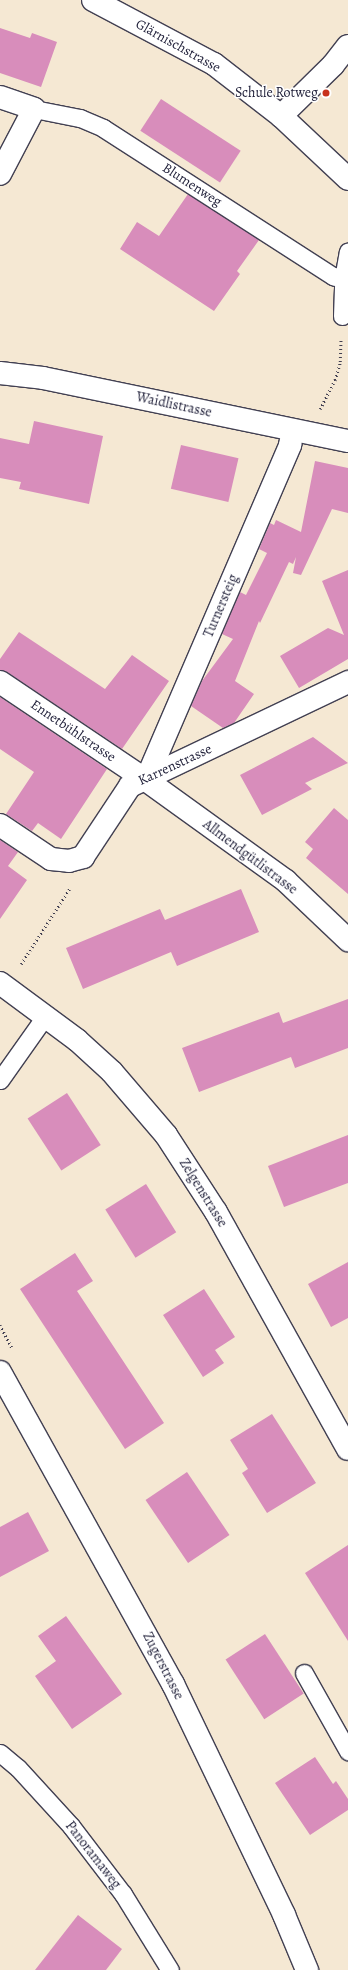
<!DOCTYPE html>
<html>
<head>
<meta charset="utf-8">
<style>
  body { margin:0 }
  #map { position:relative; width:348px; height:1970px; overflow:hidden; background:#f5e8d3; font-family:Alegreya,serif }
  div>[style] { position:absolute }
  .building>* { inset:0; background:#d88dbb; transform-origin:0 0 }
  .path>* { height:2.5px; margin-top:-1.25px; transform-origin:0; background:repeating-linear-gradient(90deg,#424052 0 1px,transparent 0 4px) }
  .roads { filter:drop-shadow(1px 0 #424052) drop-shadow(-1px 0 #424052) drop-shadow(0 1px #424052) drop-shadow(0 -1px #424052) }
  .lane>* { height:17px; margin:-8.5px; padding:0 8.5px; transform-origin:8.5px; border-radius:8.5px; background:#fff }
  .street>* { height:22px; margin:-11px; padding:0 11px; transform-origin:11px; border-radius:11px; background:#fff }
  .secondary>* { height:22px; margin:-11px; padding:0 11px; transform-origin:11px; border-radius:11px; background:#fff }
  .dots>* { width:11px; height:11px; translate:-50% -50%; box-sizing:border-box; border:2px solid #fff; border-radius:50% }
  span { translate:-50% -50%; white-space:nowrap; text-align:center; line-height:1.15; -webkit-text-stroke:3px #fff; paint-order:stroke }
  .street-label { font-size:14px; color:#22223b }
  .poi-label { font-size:14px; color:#22223b }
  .right { translate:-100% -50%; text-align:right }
</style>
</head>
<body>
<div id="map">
  <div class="building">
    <div style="clip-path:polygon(0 28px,30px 38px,32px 33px,57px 42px,41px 87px,0 73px)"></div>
    <div style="left:161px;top:99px;width:95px;height:38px;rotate:33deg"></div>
    <div style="clip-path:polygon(188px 194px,259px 240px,237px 271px,240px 274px,214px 311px,120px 249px,137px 222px,159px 236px)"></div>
    <div style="clip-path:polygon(34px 421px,103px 436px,89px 504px,19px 489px,21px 482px,0 478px,0 438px,29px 444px)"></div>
    <div style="left:181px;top:445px;width:59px;height:45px;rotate:13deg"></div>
    <div style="clip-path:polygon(315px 461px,348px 468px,348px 513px,332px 509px,301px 575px,293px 573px,296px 557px,293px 564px,289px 562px,260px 623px,259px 621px,235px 681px,254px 694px,234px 723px,223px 728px,191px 706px,202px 681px,233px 639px,222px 634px,240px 592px,246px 595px,267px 553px,259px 549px,270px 523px,274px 525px,276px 520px,301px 532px)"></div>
    <div style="clip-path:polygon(348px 570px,348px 659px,299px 688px,280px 656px,328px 628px,344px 635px,322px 581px)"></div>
    <div style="clip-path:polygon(19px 632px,105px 689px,132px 655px,169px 681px,122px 749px,7px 672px,0 670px,0 659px)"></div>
    <div style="clip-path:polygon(0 697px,107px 769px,61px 839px,38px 823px,32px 831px,6px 814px,34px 772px,0 749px)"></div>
    <div style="clip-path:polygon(313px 737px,348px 763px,305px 783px,312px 789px,262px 815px,240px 775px)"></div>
    <div style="clip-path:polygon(334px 808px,348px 820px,348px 894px,306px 858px,313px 849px,305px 842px)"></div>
    <div style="clip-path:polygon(0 840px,18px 852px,8px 866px,27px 880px,0 919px)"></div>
    <div style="clip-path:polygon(241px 889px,259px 932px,177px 966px,171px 952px,83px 989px,66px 948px,160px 909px,165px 920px)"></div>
    <div style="clip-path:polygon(348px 999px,348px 1048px,295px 1068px,291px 1057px,199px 1092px,182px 1048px,279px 1012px,283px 1023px)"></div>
    <div style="left:67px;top:1093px;width:62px;height:47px;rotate:57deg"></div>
    <div style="clip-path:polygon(348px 1135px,348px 1183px,284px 1207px,268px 1166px)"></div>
    <div style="left:146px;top:1184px;width:57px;height:48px;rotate:58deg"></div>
    <div style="clip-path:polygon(75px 1253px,93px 1281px,77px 1291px,164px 1423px,125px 1449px,20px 1289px)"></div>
    <div style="clip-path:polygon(348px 1262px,348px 1318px,331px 1327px,308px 1284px)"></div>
    <div style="clip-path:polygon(204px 1289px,235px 1337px,215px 1350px,224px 1363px,203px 1377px,163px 1315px)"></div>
    <div style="clip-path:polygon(272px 1414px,316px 1483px,267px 1513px,242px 1473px,248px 1469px,230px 1440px)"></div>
    <div style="left:187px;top:1472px;width:76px;height:50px;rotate:56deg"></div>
    <div style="clip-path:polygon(28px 1512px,49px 1551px,0 1577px,0 1527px)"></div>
    <div style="clip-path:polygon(348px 1545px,348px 1641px,305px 1573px)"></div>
    <div style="clip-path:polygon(66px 1616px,122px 1694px,72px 1729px,35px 1676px,56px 1661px,38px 1636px)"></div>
    <div style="left:265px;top:1634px;width:71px;height:47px;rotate:57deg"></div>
    <div style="clip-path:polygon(315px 1757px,333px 1784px,336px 1781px,348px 1799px,348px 1810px,310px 1835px,275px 1783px)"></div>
    <div style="clip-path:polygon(78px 1915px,122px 1949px,106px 1970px,35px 1970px)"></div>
  </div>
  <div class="path">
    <div style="left:320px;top:409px;width:33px;rotate:-63deg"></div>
    <div style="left:335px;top:380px;width:19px;rotate:-74deg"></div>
    <div style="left:340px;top:362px;width:24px;rotate:-88deg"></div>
    <div style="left:21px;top:964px;width:90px;rotate:-57.2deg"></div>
    <div style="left:0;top:1325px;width:27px;rotate:62deg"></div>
  </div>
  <div class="roads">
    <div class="lane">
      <div style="left:34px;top:109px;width:47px;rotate:11.1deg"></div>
      <div style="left:80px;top:118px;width:25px;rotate:23deg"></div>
      <div style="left:103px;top:128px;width:274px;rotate:32.8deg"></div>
      <div style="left:333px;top:276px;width:10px;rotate:17deg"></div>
      <div style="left:342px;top:316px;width:37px;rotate:-88deg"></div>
      <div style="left:343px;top:279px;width:28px;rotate:-80deg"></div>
      <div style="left:0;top:1080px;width:80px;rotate:-54.7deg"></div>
      <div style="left:304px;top:1673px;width:90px;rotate:60.6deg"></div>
      <div style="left:0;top:1753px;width:23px;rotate:40deg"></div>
      <div style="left:18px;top:1768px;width:79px;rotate:47.6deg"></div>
      <div style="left:71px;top:1826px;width:86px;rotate:52.6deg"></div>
      <div style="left:123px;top:1894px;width:89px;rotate:58.3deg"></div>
    </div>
    <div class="street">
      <div style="left:93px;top:0;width:137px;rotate:27.9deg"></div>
      <div style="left:214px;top:64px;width:85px;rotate:37.8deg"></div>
      <div style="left:281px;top:116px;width:92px;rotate:43.2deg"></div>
      <div style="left:0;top:97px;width:36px;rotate:19deg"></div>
      <div style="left:34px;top:109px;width:73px;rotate:117.6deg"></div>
      <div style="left:281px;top:116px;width:73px;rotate:-44.4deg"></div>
      <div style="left:333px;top:65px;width:24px;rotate:-52deg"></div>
      <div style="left:0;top:682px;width:176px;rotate:33.9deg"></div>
      <div style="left:146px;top:780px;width:173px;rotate:35.8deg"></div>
      <div style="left:286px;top:881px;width:86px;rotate:43.6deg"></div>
      <div style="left:146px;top:780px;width:365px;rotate:-66.7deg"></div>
      <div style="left:290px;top:445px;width:15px;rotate:-79deg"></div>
      <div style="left:0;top:825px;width:61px;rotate:33.7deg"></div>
      <div style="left:51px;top:859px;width:18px;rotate:6deg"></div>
      <div style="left:69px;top:861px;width:15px;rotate:-16deg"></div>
      <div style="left:83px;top:857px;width:85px;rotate:-56.5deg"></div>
      <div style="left:130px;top:786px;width:242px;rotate:-25.5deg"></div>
      <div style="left:0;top:983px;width:96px;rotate:36.5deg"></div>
      <div style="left:77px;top:1040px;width:47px;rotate:42.4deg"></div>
      <div style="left:112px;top:1072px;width:83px;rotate:49.4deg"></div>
      <div style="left:166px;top:1135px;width:92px;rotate:57deg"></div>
      <div style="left:216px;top:1212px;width:271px;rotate:60.9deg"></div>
    </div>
    <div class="secondary">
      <div style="left:0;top:373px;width:43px;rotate:6.6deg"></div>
      <div style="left:43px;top:378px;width:311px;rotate:11.7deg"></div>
      <div style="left:0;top:1372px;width:357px;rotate:61deg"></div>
      <div style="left:173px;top:1684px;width:256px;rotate:64.3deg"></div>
      <div style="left:284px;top:1915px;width:60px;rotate:67.3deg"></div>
    </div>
  </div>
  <div class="dots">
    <div style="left:326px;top:93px;background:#c8321e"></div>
  </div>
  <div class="street-label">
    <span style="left:178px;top:46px;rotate:29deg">Glärnischstrasse</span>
    <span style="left:192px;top:185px;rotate:33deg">Blumenweg</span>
    <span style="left:174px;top:405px;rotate:12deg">Waidlistrasse</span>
    <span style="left:221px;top:606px;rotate:-67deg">Turnersteig</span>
    <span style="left:73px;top:731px;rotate:34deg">Ennetbühlstrasse</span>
    <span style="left:175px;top:765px;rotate:-25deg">Karrenstrasse</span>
    <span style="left:250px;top:857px;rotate:37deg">Allmendgütlistrasse</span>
    <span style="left:203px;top:1193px;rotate:58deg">Zelgenstrasse</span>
    <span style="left:163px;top:1666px;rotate:63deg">Zugerstrasse</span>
    <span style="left:93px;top:1855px;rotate:52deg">Panoramaweg</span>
  </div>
  <div class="poi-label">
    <span class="right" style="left:318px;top:93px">Schule Rotweg</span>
  </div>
</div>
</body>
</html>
